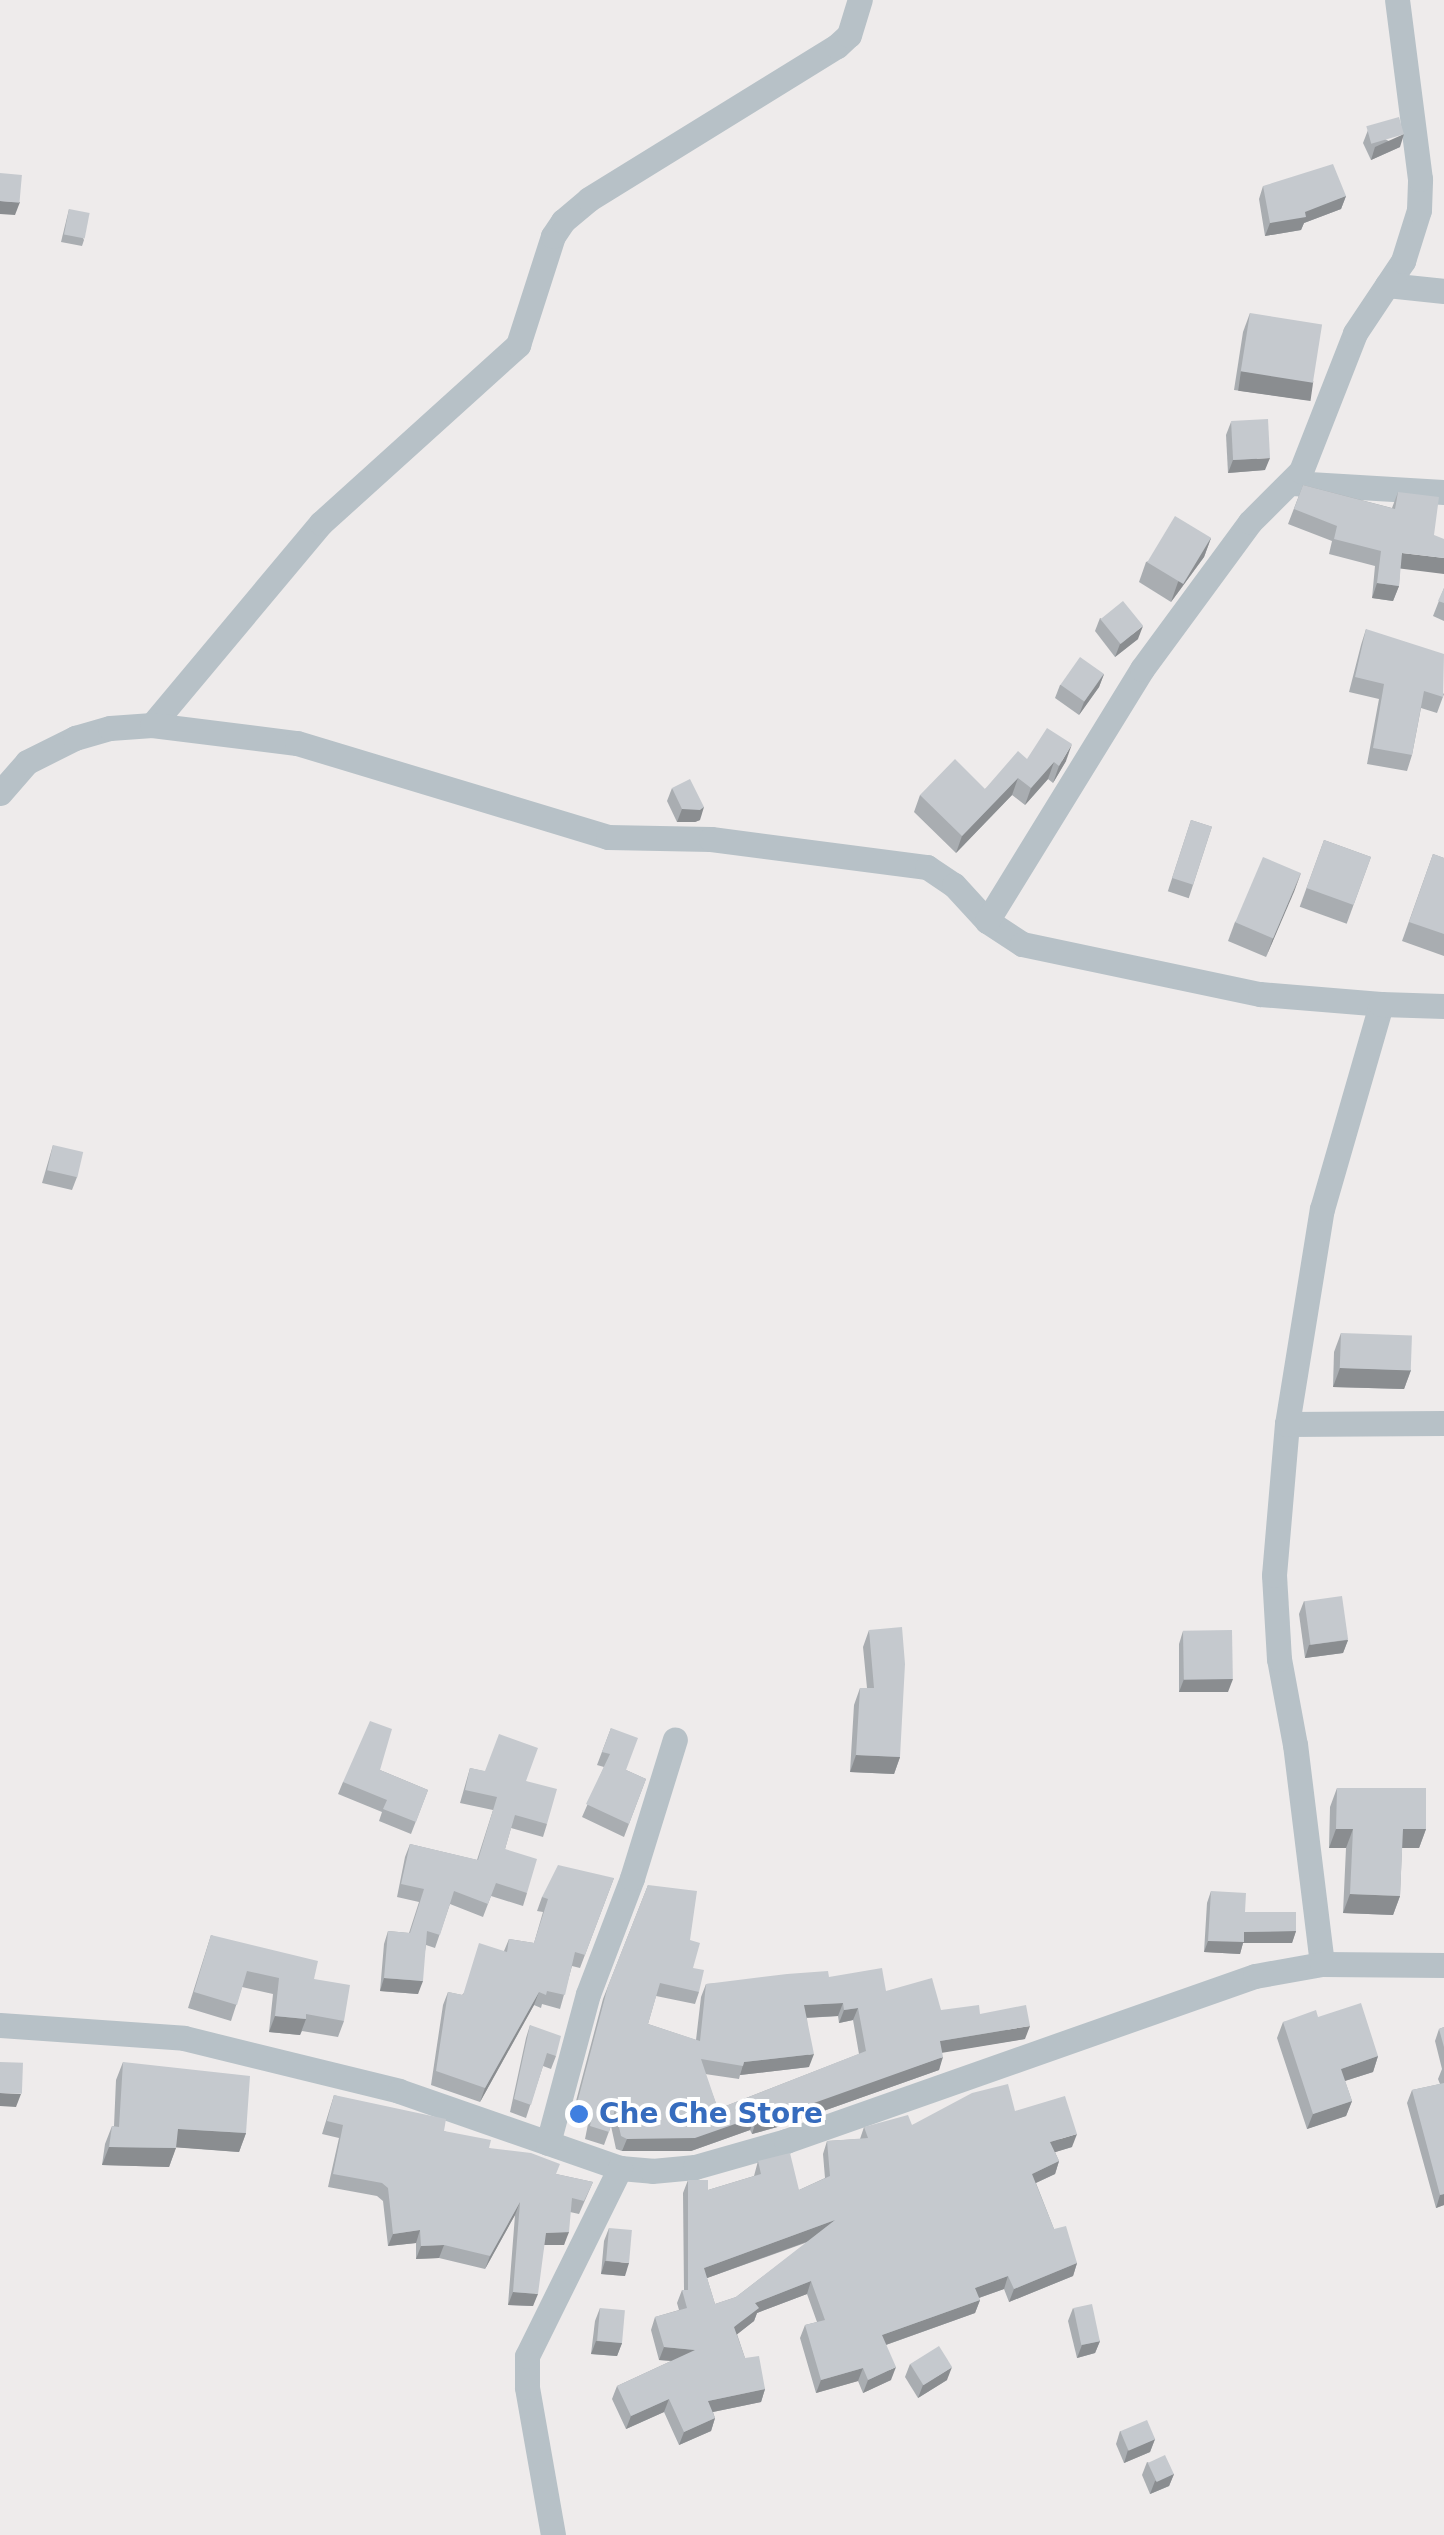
<!DOCTYPE html>
<html>
<head>
<meta charset="utf-8">
<style>
  body { margin:0 }
  #map { position:relative; width:1444px; height:2535px; overflow:hidden; background:#eeebeb; font-family:"DejaVu Sans",sans-serif }
  div>[style] { position:absolute }
  .minor>* { height:25px; margin:-12.5px; padding:0 12.5px; transform-origin:12.5px; border-radius:12.5px; background:#b7c1c7 }
  .wall>* { inset:0; background:#a9adb1; transform-origin:0 0 }
  .shaded-wall>* { inset:0; background:#8a8d90; transform-origin:0 0 }
  .building>* { inset:0; background:#c5c9ce; transform-origin:0 0 }
  .dots>* { width:28px; height:28px; translate:-50% -50%; box-sizing:border-box; border:5px solid #fff; border-radius:50% }
  span { translate:-50% -50%; white-space:nowrap; text-align:center; line-height:1.15; -webkit-text-stroke:8px #fff; paint-order:stroke }
  .shop-label { font-size:28px; color:#366cbe; font-weight:700 }
  .left { translate:0 -50%; text-align:left }
</style>
</head>
<body>
<div id="map">
  <div class="minor">
    <div style="left:1387px;top:285px;width:57px;rotate:6deg"></div>
    <div style="left:1292px;top:483px;width:152px;rotate:3.4deg"></div>
    <div style="left:152px;top:725px;width:263px;rotate:-50.1deg"></div>
    <div style="left:321px;top:523px;width:266px;rotate:-42.1deg"></div>
    <div style="left:518px;top:345px;width:114px;rotate:-72.2deg"></div>
    <div style="left:553px;top:236px;width:18px;rotate:-56deg"></div>
    <div style="left:563px;top:221px;width:34px;rotate:-40deg"></div>
    <div style="left:589px;top:199px;width:291px;rotate:-31.7deg"></div>
    <div style="left:837px;top:46px;width:16px;rotate:-43deg"></div>
    <div style="left:849px;top:35px;width:37px;rotate:-73deg"></div>
    <div style="left:0;top:793px;width:41px;rotate:-48.9deg"></div>
    <div style="left:27px;top:762px;width:54px;rotate:-26.6deg"></div>
    <div style="left:75px;top:738px;width:36px;rotate:-16deg"></div>
    <div style="left:110px;top:728px;width:42px;rotate:-4.1deg"></div>
    <div style="left:152px;top:725px;width:146px;rotate:7.1deg"></div>
    <div style="left:297px;top:743px;width:325px;rotate:16.8deg"></div>
    <div style="left:608px;top:837px;width:103px;rotate:1.1deg"></div>
    <div style="left:711px;top:839px;width:218px;rotate:7.4deg"></div>
    <div style="left:927px;top:867px;width:32px;rotate:34deg"></div>
    <div style="left:954px;top:885px;width:49px;rotate:47.5deg"></div>
    <div style="left:987px;top:921px;width:42px;rotate:33.3deg"></div>
    <div style="left:1022px;top:944px;width:243px;rotate:11.9deg"></div>
    <div style="left:1260px;top:994px;width:121px;rotate:4.7deg"></div>
    <div style="left:987px;top:921px;width:296px;rotate:-58.4deg"></div>
    <div style="left:1142px;top:669px;width:182px;rotate:-53.7deg"></div>
    <div style="left:1250px;top:522px;width:72px;rotate:-45deg"></div>
    <div style="left:1301px;top:471px;width:148px;rotate:-68.6deg"></div>
    <div style="left:1355px;top:333px;width:87px;rotate:-56.3deg"></div>
    <div style="left:1403px;top:261px;width:53px;rotate:-72.6deg"></div>
    <div style="left:1419px;top:210px;width:31px;rotate:-88deg"></div>
    <div style="left:1420px;top:179px;width:180px;rotate:-97.3deg"></div>
    <div style="left:1287px;top:1424px;width:157px;rotate:-0.4deg"></div>
    <div style="left:1322px;top:1964px;width:221px;rotate:-97deg"></div>
    <div style="left:1295px;top:1745px;width:87px;rotate:-100.5deg"></div>
    <div style="left:1279px;top:1659px;width:84px;rotate:-93.4deg"></div>
    <div style="left:1274px;top:1575px;width:152px;rotate:-85.1deg"></div>
    <div style="left:1287px;top:1424px;width:218px;rotate:-80.8deg"></div>
    <div style="left:1322px;top:1209px;width:213px;rotate:-73.9deg"></div>
    <div style="left:1381px;top:1004px;width:63px;rotate:1.8deg"></div>
    <div style="left:0;top:2025px;width:184px;rotate:4deg"></div>
    <div style="left:184px;top:2038px;width:221px;rotate:13.8deg"></div>
    <div style="left:399px;top:2091px;width:234px;rotate:19.2deg"></div>
    <div style="left:620px;top:2168px;width:32px;rotate:5deg"></div>
    <div style="left:652px;top:2171px;width:43px;rotate:-5.3deg"></div>
    <div style="left:695px;top:2167px;width:95px;rotate:-15.9deg"></div>
    <div style="left:786px;top:2141px;width:497px;rotate:-19.4deg"></div>
    <div style="left:1255px;top:1976px;width:68px;rotate:-10.2deg"></div>
    <div style="left:1322px;top:1964px;width:122px;rotate:0.5deg"></div>
    <div style="left:548px;top:2143px;width:154px;rotate:-75deg"></div>
    <div style="left:588px;top:1994px;width:124px;rotate:-69.2deg"></div>
    <div style="left:632px;top:1878px;width:145px;rotate:-72.8deg"></div>
    <div style="left:553px;top:2535px;width:150px;rotate:-100deg"></div>
    <div style="left:527px;top:2387px;width:31px;rotate:-90deg"></div>
    <div style="left:527px;top:2356px;width:210px;rotate:-63.7deg"></div>
  </div>
  <div class="wall">
    <div style="clip-path:polygon(1368px 130px,1400px 147px,1371px 160px,1363px 143px)"></div>
    <div style="clip-path:polygon(1263px 186px,1346px 196px,1341px 209px,1304px 223px,1301px 230px,1265px 236px,1259px 199px)"></div>
    <div style="clip-path:polygon(69px 209px,84px 240px,82px 246px,61px 242px)"></div>
    <div style="clip-path:polygon(1250px 313px,1306px 400px,1234px 390px,1243px 332px)"></div>
    <div style="clip-path:polygon(1231px 422px,1265px 470px,1228px 473px,1226px 435px)"></div>
    <div style="clip-path:polygon(1303px 485px,1392px 508px,1398px 492px,1400px 568px,1399px 586px,1393px 601px,1372px 598px,1375px 566px,1329px 554px,1332px 541px,1288px 524px)"></div>
    <div style="clip-path:polygon(1211px 538px,1204px 557px,1171px 602px,1139px 582px,1146px 562px)"></div>
    <div style="clip-path:polygon(1444px 588px,1444px 621px,1433px 616px)"></div>
    <div style="clip-path:polygon(1100px 618px,1138px 639px,1115px 657px,1095px 631px)"></div>
    <div style="clip-path:polygon(1366px 629px,1444px 694px,1437px 713px,1421px 708px,1412px 755px,1407px 771px,1367px 764px,1379px 699px,1349px 692px,1361px 645px)"></div>
    <div style="clip-path:polygon(1104px 674px,1099px 687px,1079px 715px,1055px 698px,1060px 685px)"></div>
    <div style="clip-path:polygon(1027px 759px,1066px 761px,1053px 783px,1048px 779px,1025px 805px,1012px 795px,956px 853px,914px 812px,920px 795px,985px 789px)"></div>
    <div style="clip-path:polygon(672px 788px,700px 820px,695px 822px,677px 822px,667px 801px)"></div>
    <div style="left:1191px;top:820px;width:22px;height:75px;rotate:18deg"></div>
    <div style="left:1324px;top:840px;width:50px;height:71px;rotate:20deg"></div>
    <div style="clip-path:polygon(1433px 854px,1444px 858px,1444px 956px,1402px 941px)"></div>
    <div style="clip-path:polygon(1301px 873px,1266px 957px,1228px 941px,1235px 922px)"></div>
    <div style="clip-path:polygon(53px 1145px,77px 1177px,72px 1190px,42px 1183px)"></div>
    <div style="clip-path:polygon(1341px 1333px,1411px 1370px,1404px 1389px,1333px 1387px,1334px 1352px)"></div>
    <div style="clip-path:polygon(1304px 1601px,1348px 1640px,1343px 1653px,1305px 1658px,1299px 1614px)"></div>
    <div style="clip-path:polygon(869px 1630px,900px 1757px,894px 1774px,850px 1772px,854px 1705px,860px 1688px,867px 1688px,863px 1647px)"></div>
    <div style="clip-path:polygon(1183px 1631px,1228px 1692px,1179px 1692px,1179px 1644px)"></div>
    <div style="clip-path:polygon(611px 1728px,626px 1770px,646px 1779px,624px 1837px,582px 1817px,604px 1767px,597px 1765px)"></div>
    <div style="clip-path:polygon(470px 1768px,526px 1781px,547px 1824px,543px 1837px,511px 1828px,505px 1849px,527px 1893px,523px 1906px,491px 1896px,483px 1917px,450px 1904px,435px 1948px,426px 1945px,418px 1994px,380px 1991px,384px 1944px,388px 1931px,409px 1933px,419px 1902px,397px 1897px,405px 1857px,410px 1844px,477px 1860px,493px 1810px,460px 1803px)"></div>
    <div style="clip-path:polygon(380px 1770px,428px 1790px,411px 1834px,379px 1821px,382px 1812px,338px 1794px,343px 1782px)"></div>
    <div style="clip-path:polygon(1337px 1788px,1426px 1829px,1419px 1848px,1402px 1848px,1400px 1896px,1393px 1915px,1343px 1913px,1346px 1848px,1329px 1848px,1330px 1807px)"></div>
    <div style="clip-path:polygon(614px 1878px,580px 1968px,572px 1966px,560px 2009px,542px 2004px,541px 2008px,534px 2005px,480px 2102px,431px 2085px,443px 2005px,448px 1992px,462px 1995px,504px 1951px,509px 1939px,534px 1943px,543px 1912px,537px 1911px,542px 1897px)"></div>
    <div style="clip-path:polygon(evenodd,648px 1885px,690px 1940px,693px 1968px,699px 1992px,695px 2004px,656px 1996px,648px 2024px,696px 2040px,701px 1997px,706px 1984px,829px 1977px,886px 1991px,941px 2010px,980px 2014px,1025px 2039px,942px 2052px,939px 2070px,781px 2126px,752px 2134px,750px 2130px,691px 2151px,622px 2151px,616px 2149px,611px 2126px,604px 2145px,585px 2139px,588px 2124px,571px 2120px,603px 1999px,648px 1885px,838px 2016px,839px 2023px,853px 2020px,859px 2054px,718px 2109px,705px 2074px,739px 2079px,740px 2075px,809px 2067px,807px 2018px,838px 2016px)"></div>
    <div style="clip-path:polygon(1211px 1891px,1245px 1912px,1296px 1931px,1292px 1943px,1243px 1943px,1240px 1954px,1204px 1952px,1207px 1903px)"></div>
    <div style="clip-path:polygon(211px 1935px,314px 1979px,344px 2021px,338px 2037px,302px 2031px,300px 2035px,269px 2032px,273px 1994px,242px 1987px,231px 2021px,188px 2008px)"></div>
    <div style="clip-path:polygon(1318px 2017px,1378px 2056px,1373px 2072px,1345px 2081px,1352px 2101px,1346px 2116px,1307px 2129px,1277px 2038px,1283px 2022px)"></div>
    <div style="clip-path:polygon(530px 2025px,556px 2056px,551px 2069px,543px 2066px,526px 2118px,510px 2112px,526px 2038px)"></div>
    <div style="clip-path:polygon(1444px 2027px,1444px 2205px,1436px 2208px,1407px 2103px,1412px 2090px,1440px 2084px,1438px 2079px,1442px 2069px,1435px 2041px,1439px 2029px)"></div>
    <div style="clip-path:polygon(123px 2062px,246px 2133px,239px 2152px,176px 2147px,169px 2167px,102px 2165px,105px 2144px,112px 2126px,114px 2126px,116px 2080px)"></div>
    <div style="clip-path:polygon(334px 2095px,444px 2131px,556px 2174px,593px 2182px,579px 2214px,570px 2212px,564px 2245px,544px 2245px,533px 2306px,508px 2305px,515px 2215px,485px 2269px,439px 2258px,416px 2259px,416px 2243px,388px 2246px,383px 2201px,377px 2196px,328px 2187px,339px 2138px,322px 2134px)"></div>
    <div style="clip-path:polygon(evenodd,1015px 2111px,1072px 2147px,1055px 2152px,1059px 2161px,1055px 2174px,1036px 2183px,1054px 2229px,1077px 2263px,1073px 2276px,1009px 2302px,1004px 2289px,979px 2298px,980px 2300px,975px 2313px,886px 2345px,891px 2380px,863px 2393px,858px 2381px,816px 2393px,800px 2338px,805px 2325px,817px 2322px,807px 2294px,757px 2313px,754px 2321px,737px 2334px,745px 2358px,765px 2389px,761px 2402px,713px 2412px,715px 2418px,711px 2431px,679px 2445px,664px 2412px,626px 2429px,612px 2399px,617px 2386px,671px 2361px,659px 2360px,651px 2330px,655px 2317px,679px 2310px,677px 2303px,682px 2290px,684px 2290px,683px 2193px,688px 2180px,708px 2190px,754px 2176px,758px 2161px,799px 2190px,825px 2178px,823px 2154px,827px 2141px,860px 2139px,864px 2127px,912px 2125px,1015px 2111px,808px 2242px,736px 2297px,715px 2304px,707px 2278px,808px 2242px)"></div>
    <div style="clip-path:polygon(609px 2228px,625px 2276px,601px 2274px,604px 2241px)"></div>
    <div style="clip-path:polygon(600px 2308px,622px 2343px,617px 2356px,591px 2354px,595px 2321px)"></div>
    <div style="clip-path:polygon(1073px 2308px,1100px 2341px,1095px 2353px,1077px 2358px,1068px 2321px)"></div>
    <div style="clip-path:polygon(910px 2364px,947px 2380px,918px 2398px,905px 2377px)"></div>
    <div style="clip-path:polygon(1120px 2431px,1155px 2439px,1150px 2452px,1124px 2463px,1116px 2444px)"></div>
    <div style="clip-path:polygon(1147px 2462px,1174px 2474px,1169px 2486px,1150px 2494px,1142px 2475px)"></div>
  </div>
  <div class="shaded-wall">
    <div style="clip-path:polygon(1404px 134px,1400px 147px,1371px 160px,1375px 147px)"></div>
    <div style="clip-path:polygon(1346px 196px,1341px 209px,1304px 223px,1301px 230px,1265px 236px,1270px 223px)"></div>
    <div style="clip-path:polygon(0 201px,20px 202px,15px 215px,0 214px)"></div>
    <div style="left:1241px;top:371px;width:73px;height:20px;rotate:8deg"></div>
    <div style="clip-path:polygon(1270px 458px,1265px 470px,1228px 473px,1233px 460px)"></div>
    <div style="clip-path:polygon(1211px 538px,1204px 557px,1171px 602px,1178px 582px)"></div>
    <div style="clip-path:polygon(1402px 553px,1444px 558px,1444px 574px,1396px 568px)"></div>
    <div style="clip-path:polygon(1377px 583px,1399px 586px,1393px 601px,1372px 598px)"></div>
    <div style="clip-path:polygon(1143px 626px,1138px 639px,1115px 657px,1120px 644px)"></div>
    <div style="clip-path:polygon(1104px 674px,1099px 687px,1079px 715px,1084px 702px)"></div>
    <div style="clip-path:polygon(1072px 744px,1066px 761px,1053px 783px,1059px 766px)"></div>
    <div style="clip-path:polygon(1054px 762px,1048px 779px,1025px 805px,1031px 788px)"></div>
    <div style="clip-path:polygon(1018px 778px,1012px 795px,956px 853px,962px 836px)"></div>
    <div style="clip-path:polygon(704px 807px,700px 820px,695px 822px,677px 822px,682px 809px)"></div>
    <div style="clip-path:polygon(1301px 873px,1294px 892px,1266px 957px,1273px 938px)"></div>
    <div style="clip-path:polygon(1340px 1368px,1411px 1370px,1404px 1389px,1333px 1387px)"></div>
    <div style="clip-path:polygon(1348px 1640px,1343px 1653px,1305px 1658px,1309px 1645px)"></div>
    <div style="clip-path:polygon(1184px 1679px,1233px 1679px,1228px 1692px,1179px 1692px)"></div>
    <div style="clip-path:polygon(856px 1755px,900px 1757px,894px 1774px,850px 1772px)"></div>
    <div style="clip-path:polygon(1336px 1829px,1353px 1829px,1346px 1848px,1329px 1848px)"></div>
    <div style="clip-path:polygon(1403px 1829px,1426px 1829px,1419px 1848px,1396px 1848px)"></div>
    <div style="clip-path:polygon(1350px 1894px,1400px 1896px,1393px 1915px,1343px 1913px)"></div>
    <div style="clip-path:polygon(1296px 1931px,1292px 1943px,1243px 1943px,1240px 1954px,1204px 1952px,1208px 1941px,1244px 1932px)"></div>
    <div style="clip-path:polygon(384px 1978px,423px 1981px,418px 1994px,380px 1991px)"></div>
    <div style="clip-path:polygon(539px 1992px,534px 2005px,480px 2102px,485px 2088px)"></div>
    <div style="clip-path:polygon(843px 2003px,838px 2016px,800px 2018px,804px 2005px)"></div>
    <div style="clip-path:polygon(858px 2008px,853px 2020px,839px 2023px,844px 2010px)"></div>
    <div style="clip-path:polygon(275px 2016px,306px 2019px,300px 2035px,269px 2032px)"></div>
    <div style="clip-path:polygon(1030px 2026px,1025px 2039px,935px 2054px,940px 2041px)"></div>
    <div style="clip-path:polygon(814px 2054px,809px 2067px,740px 2075px,744px 2062px)"></div>
    <div style="clip-path:polygon(1378px 2056px,1373px 2072px,1335px 2084px,1341px 2069px)"></div>
    <div style="clip-path:polygon(943px 2057px,939px 2070px,781px 2126px,752px 2134px,756px 2121px)"></div>
    <div style="clip-path:polygon(0 2093px,21px 2094px,16px 2107px,0 2106px)"></div>
    <div style="clip-path:polygon(1352px 2101px,1346px 2116px,1307px 2129px,1313px 2114px)"></div>
    <div style="clip-path:polygon(755px 2117px,750px 2130px,691px 2151px,622px 2151px,627px 2139px)"></div>
    <div style="clip-path:polygon(178px 2129px,246px 2133px,239px 2152px,171px 2147px)"></div>
    <div style="clip-path:polygon(1077px 2134px,1072px 2147px,1046px 2155px,1050px 2142px)"></div>
    <div style="clip-path:polygon(109px 2147px,176px 2148px,169px 2167px,102px 2165px)"></div>
    <div style="clip-path:polygon(1059px 2161px,1055px 2174px,1027px 2187px,1032px 2174px)"></div>
    <div style="clip-path:polygon(1444px 2194px,1444px 2205px,1436px 2208px,1440px 2195px)"></div>
    <div style="clip-path:polygon(520px 2202px,515px 2215px,485px 2269px,490px 2256px)"></div>
    <div style="clip-path:polygon(835px 2220px,831px 2233px,699px 2281px,704px 2268px)"></div>
    <div style="clip-path:polygon(420px 2230px,416px 2243px,388px 2246px,393px 2234px)"></div>
    <div style="clip-path:polygon(569px 2232px,564px 2245px,541px 2245px,546px 2233px)"></div>
    <div style="clip-path:polygon(444px 2245px,439px 2258px,416px 2259px,421px 2246px)"></div>
    <div style="clip-path:polygon(605px 2261px,629px 2263px,625px 2276px,601px 2274px)"></div>
    <div style="clip-path:polygon(1077px 2263px,1073px 2276px,1009px 2302px,1014px 2289px)"></div>
    <div style="clip-path:polygon(1008px 2276px,1004px 2289px,970px 2301px,975px 2288px)"></div>
    <div style="clip-path:polygon(811px 2281px,807px 2294px,757px 2313px,754px 2321px,730px 2340px,734px 2327px,755px 2303px)"></div>
    <div style="clip-path:polygon(513px 2292px,538px 2294px,533px 2306px,508px 2305px)"></div>
    <div style="clip-path:polygon(980px 2300px,975px 2313px,877px 2348px,882px 2335px)"></div>
    <div style="clip-path:polygon(596px 2341px,622px 2343px,617px 2356px,591px 2354px)"></div>
    <div style="clip-path:polygon(1100px 2341px,1095px 2353px,1077px 2358px,1082px 2345px)"></div>
    <div style="clip-path:polygon(664px 2347px,695px 2350px,690px 2362px,659px 2360px)"></div>
    <div style="clip-path:polygon(896px 2367px,891px 2380px,863px 2393px,868px 2380px)"></div>
    <div style="clip-path:polygon(952px 2367px,947px 2380px,918px 2398px,923px 2385px)"></div>
    <div style="clip-path:polygon(863px 2368px,858px 2381px,816px 2393px,821px 2380px)"></div>
    <div style="clip-path:polygon(765px 2389px,761px 2402px,703px 2414px,708px 2401px)"></div>
    <div style="clip-path:polygon(669px 2399px,664px 2412px,626px 2429px,631px 2416px)"></div>
    <div style="clip-path:polygon(715px 2418px,711px 2431px,679px 2445px,684px 2432px)"></div>
    <div style="clip-path:polygon(1155px 2439px,1150px 2452px,1124px 2463px,1128px 2450px)"></div>
    <div style="clip-path:polygon(1174px 2474px,1169px 2486px,1150px 2494px,1155px 2481px)"></div>
  </div>
  <div class="building">
    <div style="left:1399px;top:117px;width:18px;height:34px;rotate:74deg"></div>
    <div style="clip-path:polygon(1333px 164px,1346px 196px,1305px 212px,1306px 217px,1270px 223px,1263px 186px)"></div>
    <div style="left:0;top:173px;width:22px;height:28px;rotate:5deg"></div>
    <div style="left:69px;top:209px;width:21px;height:26px;rotate:11deg"></div>
    <div style="left:1250px;top:313px;width:73px;height:59px;rotate:9deg"></div>
    <div style="left:1268px;top:419px;width:39px;height:37px;rotate:87deg"></div>
    <div style="clip-path:polygon(1303px 485px,1395px 509px,1398px 492px,1439px 497px,1434px 535px,1444px 539px,1444px 558px,1402px 553px,1399px 586px,1377px 583px,1381px 551px,1334px 539px,1337px 526px,1294px 509px)"></div>
    <div style="left:1175px;top:516px;width:42px;height:54px;rotate:31deg"></div>
    <div style="clip-path:polygon(1444px 588px,1444px 603px,1438px 601px)"></div>
    <div style="left:1123px;top:601px;width:32px;height:29px;rotate:51deg"></div>
    <div style="clip-path:polygon(1366px 629px,1444px 654px,1443px 697px,1424px 691px,1412px 755px,1373px 748px,1384px 684px,1355px 677px)"></div>
    <div style="left:1080px;top:657px;width:29px;height:34px;rotate:35deg"></div>
    <div style="clip-path:polygon(1047px 728px,1072px 744px,1059px 766px,1054px 762px,1031px 788px,1018px 778px,962px 836px,920px 795px,955px 759px,985px 789px,1018px 751px,1027px 759px)"></div>
    <div style="clip-path:polygon(690px 779px,704px 807px,700px 810px,682px 809px,672px 788px)"></div>
    <div style="left:1191px;top:820px;width:22px;height:61px;rotate:18deg"></div>
    <div style="left:1324px;top:840px;width:50px;height:51px;rotate:20deg"></div>
    <div style="clip-path:polygon(1433px 854px,1444px 858px,1444px 934px,1409px 922px)"></div>
    <div style="left:1263px;top:857px;width:41px;height:71px;rotate:23deg"></div>
    <div style="left:53px;top:1145px;width:31px;height:26px;rotate:13deg"></div>
    <div style="left:1341px;top:1333px;width:71px;height:35px;rotate:2deg"></div>
    <div style="left:1342px;top:1596px;width:44px;height:38px;rotate:82deg"></div>
    <div style="clip-path:polygon(902px 1627px,905px 1664px,900px 1757px,856px 1755px,860px 1688px,874px 1688px,869px 1630px)"></div>
    <div style="left:1232px;top:1630px;width:49px;height:49px;rotate:89deg"></div>
    <div style="clip-path:polygon(370px 1721px,392px 1729px,380px 1770px,428px 1790px,416px 1822px,383px 1809px,387px 1800px,343px 1782px)"></div>
    <div style="clip-path:polygon(611px 1728px,638px 1738px,626px 1770px,646px 1779px,629px 1824px,586px 1804px,610px 1754px,602px 1752px)"></div>
    <div style="clip-path:polygon(499px 1734px,538px 1748px,526px 1781px,557px 1789px,547px 1824px,515px 1815px,505px 1849px,537px 1859px,527px 1893px,496px 1883px,488px 1904px,454px 1891px,440px 1935px,427px 1931px,423px 1981px,384px 1978px,388px 1931px,410px 1933px,424px 1889px,401px 1884px,410px 1844px,478px 1860px,497px 1797px,465px 1790px,470px 1768px,485px 1771px)"></div>
    <div style="clip-path:polygon(1337px 1788px,1426px 1788px,1426px 1829px,1403px 1829px,1400px 1896px,1350px 1894px,1353px 1829px,1336px 1829px)"></div>
    <div style="clip-path:polygon(558px 1865px,614px 1878px,585px 1955px,575px 1952px,565px 1995px,547px 1991px,546px 1995px,539px 1992px,485px 2088px,436px 2071px,448px 1992px,463px 1995px,479px 1943px,507px 1952px,509px 1939px,534px 1943px,548px 1899px,542px 1897px)"></div>
    <div style="clip-path:polygon(evenodd,648px 1885px,697px 1891px,690px 1940px,700px 1943px,693px 1968px,704px 1970px,699px 1992px,660px 1983px,648px 2024px,700px 2041px,706px 1984px,787px 1974px,828px 1971px,829px 1977px,882px 1968px,886px 1991px,932px 1978px,941px 2010px,979px 2005px,980px 2014px,1026px 2005px,1030px 2026px,940px 2041px,943px 2057px,786px 2113px,756px 2121px,755px 2117px,695px 2138px,627px 2139px,621px 2136px,615px 2109px,609px 2132px,590px 2126px,593px 2111px,576px 2107px,608px 1986px,648px 1885px,843px 2003px,844px 2010px,858px 2008px,866px 2051px,718px 2109px,701px 2059px,743px 2066px,744px 2062px,814px 2054px,804px 2005px,843px 2003px)"></div>
    <div style="clip-path:polygon(1211px 1891px,1246px 1893px,1245px 1912px,1296px 1912px,1296px 1931px,1244px 1932px,1244px 1942px,1208px 1941px)"></div>
    <div style="clip-path:polygon(211px 1935px,318px 1961px,314px 1979px,350px 1985px,344px 2021px,306px 2014px,306px 2019px,275px 2016px,279px 1978px,247px 1971px,237px 2005px,194px 1992px)"></div>
    <div style="clip-path:polygon(1361px 2003px,1378px 2056px,1341px 2069px,1352px 2101px,1313px 2114px,1283px 2022px,1316px 2010px,1318px 2017px)"></div>
    <div style="clip-path:polygon(530px 2025px,561px 2036px,556px 2056px,547px 2053px,531px 2105px,514px 2099px)"></div>
    <div style="clip-path:polygon(1444px 2027px,1444px 2047px,1439px 2029px)"></div>
    <div style="left:0;top:2062px;width:23px;height:31px;rotate:2deg"></div>
    <div style="clip-path:polygon(123px 2062px,250px 2076px,246px 2133px,178px 2129px,176px 2148px,109px 2147px,112px 2126px,119px 2127px)"></div>
    <div style="clip-path:polygon(1444px 2083px,1444px 2194px,1440px 2195px,1412px 2090px)"></div>
    <div style="clip-path:polygon(evenodd,1008px 2084px,1015px 2111px,1065px 2096px,1077px 2134px,1050px 2142px,1059px 2161px,1032px 2174px,1054px 2229px,1066px 2226px,1077px 2263px,1014px 2289px,1008px 2276px,975px 2288px,980px 2300px,882px 2335px,896px 2367px,868px 2380px,863px 2368px,821px 2380px,805px 2325px,825px 2320px,811px 2281px,755px 2303px,759px 2308px,734px 2327px,745px 2358px,759px 2356px,765px 2389px,708px 2401px,715px 2418px,684px 2432px,669px 2399px,631px 2416px,617px 2386px,695px 2350px,664px 2347px,655px 2317px,687px 2308px,682px 2290px,688px 2290px,688px 2180px,708px 2180px,708px 2190px,761px 2174px,758px 2161px,790px 2153px,799px 2190px,830px 2176px,827px 2141px,868px 2138px,864px 2127px,908px 2115px,912px 2125px,972px 2093px,1008px 2084px,835px 2220px,736px 2297px,715px 2304px,704px 2268px,835px 2220px)"></div>
    <div style="clip-path:polygon(334px 2095px,446px 2119px,444px 2131px,491px 2140px,489px 2148px,531px 2153px,560px 2164px,556px 2174px,593px 2182px,584px 2201px,572px 2198px,569px 2232px,546px 2233px,538px 2294px,513px 2292px,520px 2202px,490px 2256px,444px 2245px,421px 2246px,420px 2230px,393px 2234px,388px 2188px,382px 2183px,333px 2174px,343px 2125px,327px 2121px)"></div>
    <div style="left:609px;top:2228px;width:23px;height:33px;rotate:5deg"></div>
    <div style="left:1092px;top:2304px;width:38px;height:19px;rotate:78deg"></div>
    <div style="left:600px;top:2308px;width:25px;height:33px;rotate:5deg"></div>
    <div style="left:939px;top:2346px;width:25px;height:34px;rotate:58deg"></div>
    <div style="left:1147px;top:2420px;width:21px;height:29px;rotate:67deg"></div>
    <div style="left:1165px;top:2455px;width:21px;height:19px;rotate:65deg"></div>
  </div>
  <div class="dots">
    <div style="left:579px;top:2114px;background:#3f7fe0"></div>
  </div>
  <div class="shop-label">
    <span class="left" style="left:599px;top:2114px">Che Che Store</span>
  </div>
</div>
</body>
</html>
